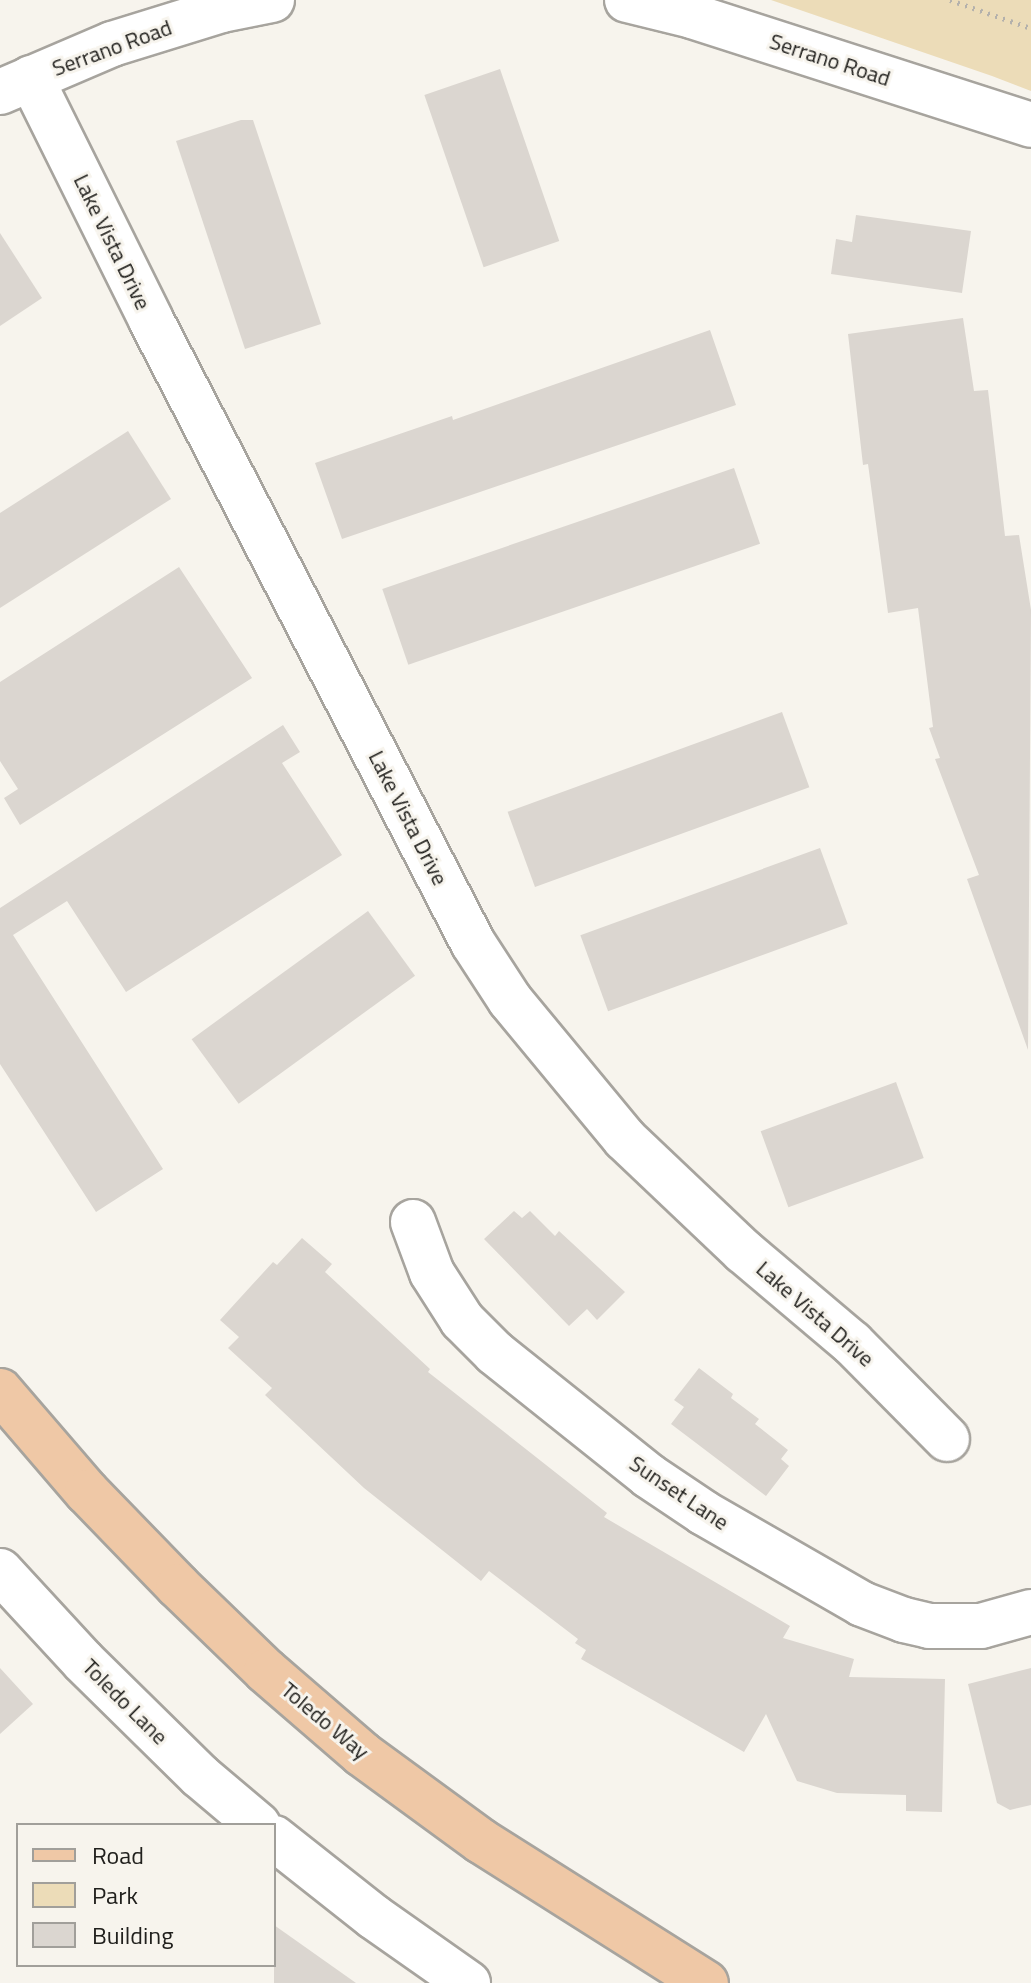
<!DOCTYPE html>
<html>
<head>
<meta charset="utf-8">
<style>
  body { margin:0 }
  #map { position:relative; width:1031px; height:1983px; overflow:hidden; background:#f7f4ed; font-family:"Titillium Web",sans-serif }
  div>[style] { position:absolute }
  .green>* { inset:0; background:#ecdcb8 }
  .building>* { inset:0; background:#dbd6d0; transform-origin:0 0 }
  .path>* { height:5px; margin-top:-2.5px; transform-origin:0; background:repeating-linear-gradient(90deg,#b4b1ac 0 2px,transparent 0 8px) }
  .roads { filter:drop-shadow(2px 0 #a7a49e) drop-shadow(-2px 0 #a7a49e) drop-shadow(0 2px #a7a49e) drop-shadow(0 -2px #a7a49e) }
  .minor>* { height:44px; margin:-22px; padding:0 22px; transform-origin:22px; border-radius:22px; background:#fff }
  .major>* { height:44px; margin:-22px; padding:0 22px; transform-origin:22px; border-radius:22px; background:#efc8a6 }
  span { translate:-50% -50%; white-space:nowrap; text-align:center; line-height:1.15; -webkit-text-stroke:6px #f7f4ed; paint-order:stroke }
  .street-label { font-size:22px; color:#21201d }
  .legend { position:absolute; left:16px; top:1823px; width:260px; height:144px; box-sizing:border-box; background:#f7f4ed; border:2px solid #a19f9a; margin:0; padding:10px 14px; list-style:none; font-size:24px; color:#21201d }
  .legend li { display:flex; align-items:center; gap:16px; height:40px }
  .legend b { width:40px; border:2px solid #a19f9a }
</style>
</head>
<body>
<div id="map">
  <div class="green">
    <div style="clip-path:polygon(771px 0,1031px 0,1031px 91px,992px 76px)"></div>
  </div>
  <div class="building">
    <div style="left:500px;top:69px;width:182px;height:80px;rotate:71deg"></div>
    <div style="clip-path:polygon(241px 120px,253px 120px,321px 324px,245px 349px,176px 141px)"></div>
    <div style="clip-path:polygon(856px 215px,971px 231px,962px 293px,831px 274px,836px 239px,852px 242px)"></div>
    <div style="clip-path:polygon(0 233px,42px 298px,0 326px)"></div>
    <div style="clip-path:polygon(963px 318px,974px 391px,988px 390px,1005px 536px,1019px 535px,1031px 610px,1028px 1050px,967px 879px,979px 875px,935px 759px,940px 758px,929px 728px,933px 727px,918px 608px,888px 613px,868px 464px,863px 465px,848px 334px)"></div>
    <div style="clip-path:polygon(710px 330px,736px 405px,342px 539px,315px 463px,452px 416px,453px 420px)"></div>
    <div style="clip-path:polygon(128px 431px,171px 499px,0 608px,0 513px)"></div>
    <div style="left:734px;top:468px;width:80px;height:372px;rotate:71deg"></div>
    <div style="clip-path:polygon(179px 567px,252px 678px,20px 825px,4px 798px,18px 789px,0 761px,0 682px)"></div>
    <div style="left:782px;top:712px;width:80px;height:292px;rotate:70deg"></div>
    <div style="clip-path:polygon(283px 725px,300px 752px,282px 763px,342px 855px,126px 992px,67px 901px,13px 935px,163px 1169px,96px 1212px,0 1064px,0 908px)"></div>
    <div style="left:820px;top:848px;width:81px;height:255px;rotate:70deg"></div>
    <div style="left:368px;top:911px;width:80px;height:218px;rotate:54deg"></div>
    <div style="left:896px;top:1082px;width:81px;height:144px;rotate:70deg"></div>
    <div style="clip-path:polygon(514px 1211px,522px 1218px,530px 1211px,555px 1236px,559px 1231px,625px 1292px,597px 1320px,587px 1309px,569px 1326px,484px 1239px)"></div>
    <div style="clip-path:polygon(302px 1238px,332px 1264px,325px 1272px,430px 1369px,428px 1372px,607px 1513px,604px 1517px,790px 1626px,783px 1638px,854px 1659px,849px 1677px,945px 1679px,942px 1812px,906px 1811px,906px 1795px,837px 1793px,797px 1781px,766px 1714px,744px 1752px,581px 1659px,586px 1650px,575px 1643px,578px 1639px,489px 1571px,481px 1581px,364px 1488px,265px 1395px,272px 1388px,228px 1348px,239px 1337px,220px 1320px,273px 1262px,277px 1265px)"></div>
    <div style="clip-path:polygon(699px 1368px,733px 1394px,731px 1398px,759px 1419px,755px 1424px,788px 1450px,781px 1459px,789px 1466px,766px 1496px,671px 1424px,684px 1407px,674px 1400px)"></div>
    <div style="clip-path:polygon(0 1668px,33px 1704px,0 1734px)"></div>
    <div style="clip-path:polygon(1031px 1668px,1031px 1805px,1010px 1810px,997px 1803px,968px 1684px)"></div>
    <div style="clip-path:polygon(274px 1925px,356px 1983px,274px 1983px)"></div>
  </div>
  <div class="path">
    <div style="left:950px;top:0;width:86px;rotate:19.1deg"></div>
  </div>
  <div class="roads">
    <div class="minor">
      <div style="left:627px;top:0;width:67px;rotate:13.8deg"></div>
      <div style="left:692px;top:16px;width:356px;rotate:17.8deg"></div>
      <div style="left:31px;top:78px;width:270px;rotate:63.6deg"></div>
      <div style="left:151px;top:320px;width:701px;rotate:62.67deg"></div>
      <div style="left:473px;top:943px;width:68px;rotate:57deg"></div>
      <div style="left:510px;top:1000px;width:180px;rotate:50.4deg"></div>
      <div style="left:625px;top:1139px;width:163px;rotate:43.5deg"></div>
      <div style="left:743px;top:1251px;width:143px;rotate:40.2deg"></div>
      <div style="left:852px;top:1343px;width:135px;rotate:45.3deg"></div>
      <div style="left:0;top:92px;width:122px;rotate:-23.2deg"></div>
      <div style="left:112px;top:44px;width:115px;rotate:-17.2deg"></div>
      <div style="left:222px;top:10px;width:51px;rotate:-11.3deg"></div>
      <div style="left:413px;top:1222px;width:54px;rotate:69.6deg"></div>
      <div style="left:432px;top:1273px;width:56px;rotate:57.4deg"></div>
      <div style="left:462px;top:1320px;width:47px;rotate:45deg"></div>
      <div style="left:495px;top:1353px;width:197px;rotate:38.6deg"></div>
      <div style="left:649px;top:1476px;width:66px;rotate:33.9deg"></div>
      <div style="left:704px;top:1513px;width:182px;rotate:29.9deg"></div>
      <div style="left:862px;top:1604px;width:45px;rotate:20.9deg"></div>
      <div style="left:904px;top:1620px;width:26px;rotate:13deg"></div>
      <div style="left:929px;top:1626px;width:52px"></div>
      <div style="left:981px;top:1626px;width:52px;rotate:-15.6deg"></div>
      <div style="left:0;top:1571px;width:122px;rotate:47.3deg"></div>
      <div style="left:83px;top:1661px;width:164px;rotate:44.5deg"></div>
      <div style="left:200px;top:1776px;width:76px;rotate:40.2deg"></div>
      <div style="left:274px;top:1838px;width:127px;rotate:38.3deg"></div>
      <div style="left:374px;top:1917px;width:115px;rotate:35.1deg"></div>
    </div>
    <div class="major">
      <div style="left:0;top:1391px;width:133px;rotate:49.3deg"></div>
      <div style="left:87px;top:1492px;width:131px;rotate:45.9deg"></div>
      <div style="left:178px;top:1586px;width:122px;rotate:44deg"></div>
      <div style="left:266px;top:1671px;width:127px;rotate:40.8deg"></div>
      <div style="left:362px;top:1754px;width:147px;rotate:36.2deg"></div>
      <div style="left:481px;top:1841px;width:266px;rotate:32.3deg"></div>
    </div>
  </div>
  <div class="street-label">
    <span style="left:112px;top:48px;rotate:-20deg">Serrano Road</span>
    <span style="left:830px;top:60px;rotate:18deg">Serrano Road</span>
    <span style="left:112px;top:242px;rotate:64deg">Lake Vista Drive</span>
    <span style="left:408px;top:818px;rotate:63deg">Lake Vista Drive</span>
    <span style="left:815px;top:1314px;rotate:41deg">Lake Vista Drive</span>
    <span style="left:679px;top:1493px;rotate:34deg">Sunset Lane</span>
    <span style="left:125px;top:1702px;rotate:45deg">Toledo Lane</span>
    <span style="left:325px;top:1721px;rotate:40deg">Toledo Way</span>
  </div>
  <ul class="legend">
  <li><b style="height:10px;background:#efc8a6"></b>Road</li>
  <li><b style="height:22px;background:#ecdcb8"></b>Park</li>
  <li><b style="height:22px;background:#dbd6d0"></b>Building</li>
  </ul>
</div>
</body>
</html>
